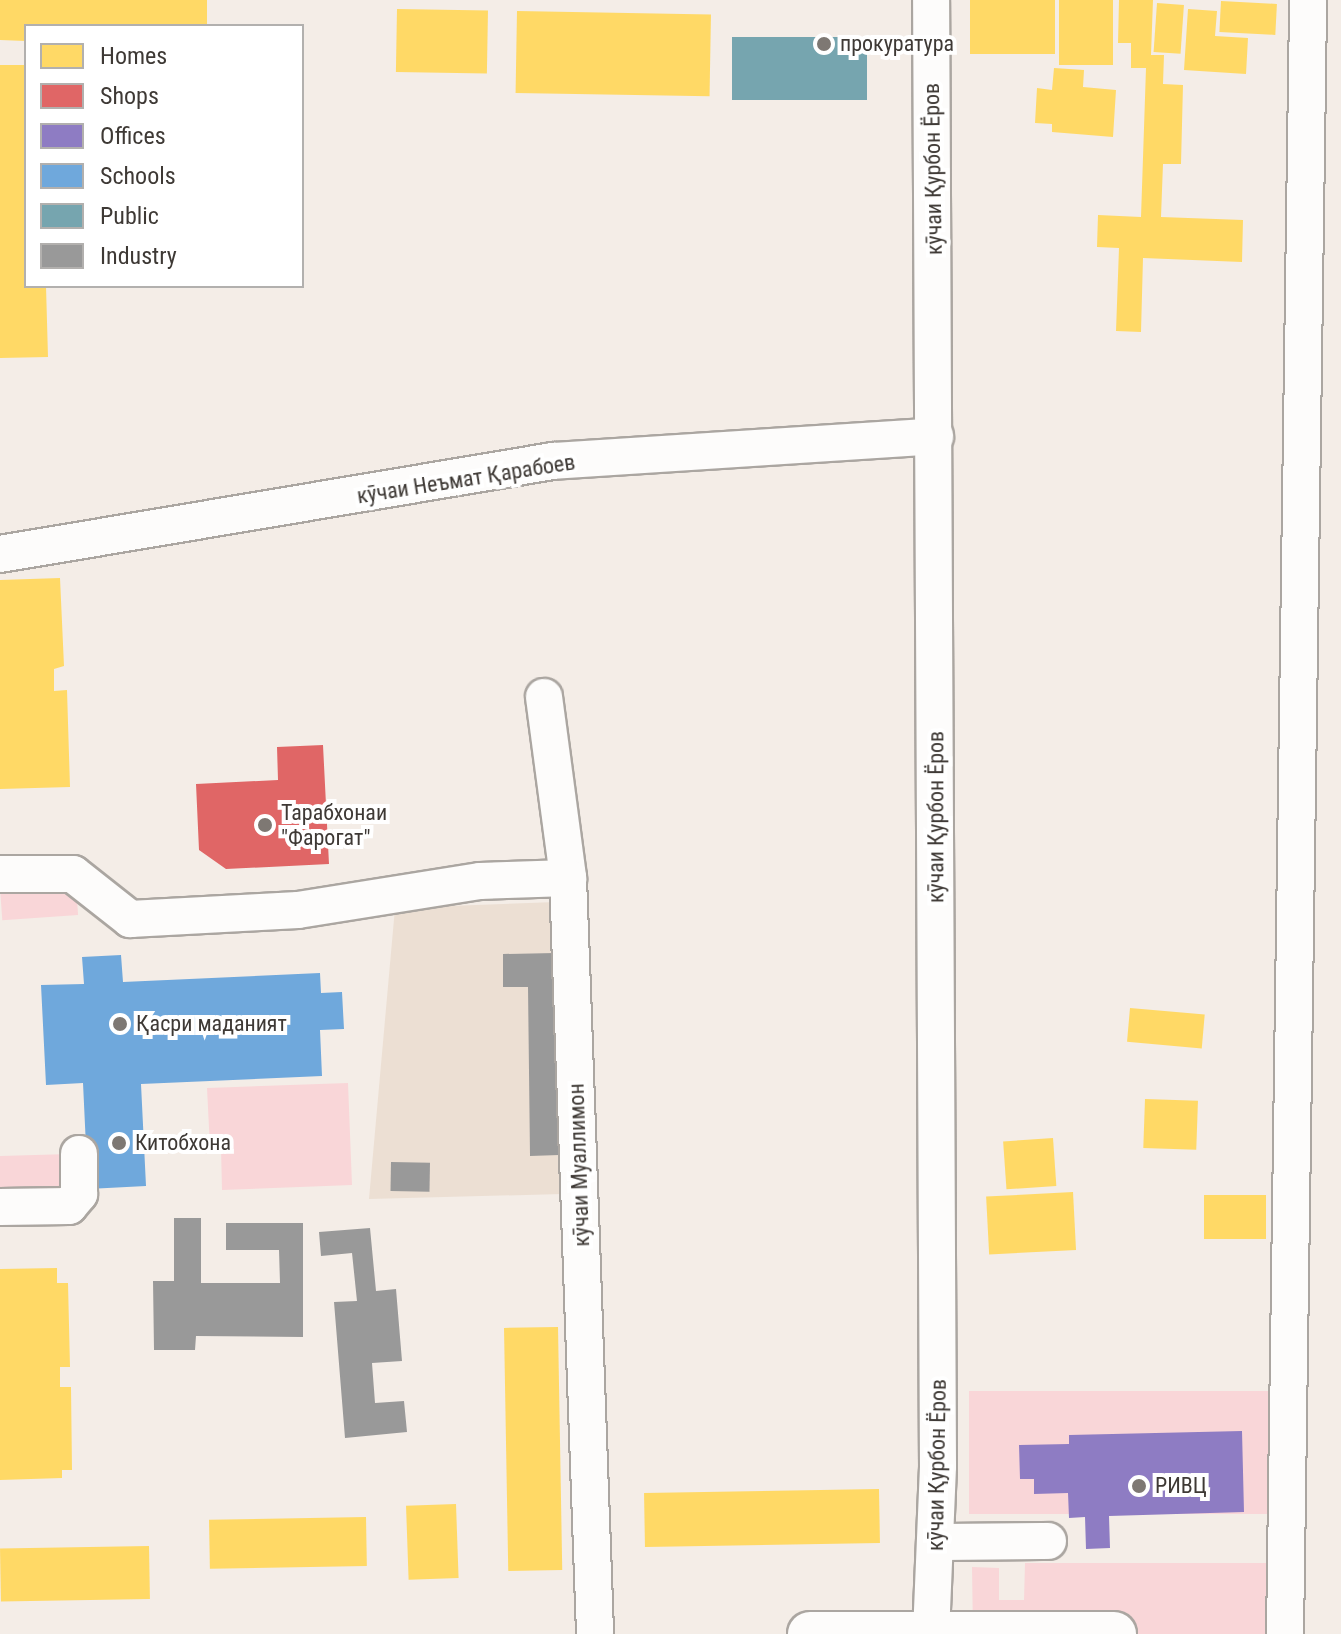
<!DOCTYPE html>
<html>
<head>
<meta charset="utf-8">
<style>
  body { margin:0 }
  #map { position:relative; width:1341px; height:1634px; overflow:hidden; background:#f4ede7; font-family:"Roboto Condensed",sans-serif }
  div>[style] { position:absolute }
  .built>* { inset:0; background:#ecdfd3 }
  .green>* { inset:0; background:#f9d6d8; transform-origin:0 0 }
  .homes>* { inset:0; background:#ffd966; transform-origin:0 0 }
  .shops>* { inset:0; background:#e06666 }
  .offices>* { inset:0; background:#8e7cc3 }
  .schools>* { inset:0; background:#6fa8dc }
  .public>* { inset:0; background:#76a5af; transform-origin:0 0 }
  .industry>* { inset:0; background:#999; transform-origin:0 0 }
  .roads { filter:drop-shadow(2px 0 #aba6a1) drop-shadow(-2px 0 #aba6a1) drop-shadow(0 2px #aba6a1) drop-shadow(0 -2px #aba6a1) }
  .minor>* { height:36px; margin:-18px; padding:0 18px; transform-origin:18px; border-radius:18px; background:#fdfcfb }
  .highway>* { height:44px; margin:-22px; padding:0 22px; transform-origin:22px; border-radius:22px; background:#fdfcfb }
  .dots>* { width:22px; height:22px; translate:-50% -50%; box-sizing:border-box; border:4px solid #fff; border-radius:50% }
  span { translate:-50% -50%; white-space:nowrap; text-align:center; line-height:1.15; -webkit-text-stroke:8px #fff; paint-order:stroke }
  .poi-label { font-size:22px; color:#3e3935 }
  .left { translate:0 -50%; text-align:left }
  .street-label { font-size:22px; color:#3e3935 }
  .legend { position:absolute; left:24px; top:24px; width:280px; height:264px; box-sizing:border-box; background:#fff; border:2px solid #b2b0ae; margin:0; padding:10px 14px; list-style:none; font-size:24px; color:#3e3935 }
  .legend li { display:flex; align-items:center; gap:16px; height:40px }
  .legend b { width:40px; border:2px solid #b2b0ae }
</style>
</head>
<body>
<div id="map">
  <div class="built">
    <div style="clip-path:polygon(556px 902px,562px 1194px,369px 1199px,395px 908px)"></div>
  </div>
  <div class="green">
    <div style="left:76px;top:885px;width:30px;height:76px;rotate:86deg"></div>
    <div style="clip-path:polygon(348px 1083px,352px 1185px,222px 1190px,221px 1148px,210px 1148px,207px 1088px)"></div>
    <div style="clip-path:polygon(70px 1154px,70px 1185px,39px 1199px,0 1199px,0 1156px)"></div>
    <div style="left:1278px;top:1391px;width:123px;height:309px;rotate:90deg"></div>
    <div style="clip-path:polygon(1025px 1563px,1274px 1563px,1274px 1634px,973px 1634px,972px 1567px,999px 1568px,999px 1600px,1024px 1600px)"></div>
  </div>
  <div class="homes">
    <div style="clip-path:polygon(0 0,207px 0,207px 26px,26px 26px,26px 41px,0 40px)"></div>
    <div style="left:970px;top:0;width:85px;height:54px"></div>
    <div style="left:1059px;top:0;width:54px;height:65px"></div>
    <div style="clip-path:polygon(1119px 0,1153px 0,1151px 55px,1164px 55px,1163px 84px,1183px 85px,1181px 164px,1163px 164px,1161px 217px,1243px 220px,1242px 262px,1143px 258px,1141px 332px,1116px 331px,1119px 248px,1097px 247px,1098px 215px,1141px 217px,1146px 68px,1131px 68px,1131px 43px,1118px 43px)"></div>
    <div style="left:1221px;top:1px;width:56px;height:31px;rotate:3deg"></div>
    <div style="left:1157px;top:3px;width:27px;height:49px;rotate:4deg"></div>
    <div style="left:397px;top:9px;width:91px;height:63px;rotate:1deg"></div>
    <div style="clip-path:polygon(1188px 9px,1217px 11px,1215px 36px,1248px 38px,1246px 74px,1184px 70px)"></div>
    <div style="left:517px;top:11px;width:194px;height:82px;rotate:1deg"></div>
    <div style="clip-path:polygon(0 65px,26px 65px,26px 286px,46px 286px,48px 357px,0 358px)"></div>
    <div style="clip-path:polygon(1054px 68px,1084px 70px,1083px 87px,1116px 90px,1113px 137px,1052px 132px,1052px 124px,1035px 123px,1037px 88px,1052px 90px)"></div>
    <div style="clip-path:polygon(60px 578px,64px 666px,54px 669px,54px 691px,67px 690px,70px 787px,0 789px,0 580px)"></div>
    <div style="left:1130px;top:1008px;width:75px;height:34px;rotate:5deg"></div>
    <div style="left:1145px;top:1099px;width:53px;height:49px;rotate:2deg"></div>
    <div style="left:1053px;top:1138px;width:48px;height:50px;rotate:86deg"></div>
    <div style="left:1073px;top:1192px;width:58px;height:87px;rotate:87deg"></div>
    <div style="left:1266px;top:1195px;width:44px;height:62px;rotate:90deg"></div>
    <div style="clip-path:polygon(57px 1268px,57px 1283px,68px 1283px,70px 1367px,60px 1367px,60px 1387px,71px 1387px,72px 1470px,62px 1470px,62px 1478px,0 1480px,0 1269px)"></div>
    <div style="left:558px;top:1327px;width:243px;height:54px;rotate:89deg"></div>
    <div style="left:879px;top:1489px;width:54px;height:235px;rotate:89deg"></div>
    <div style="left:456px;top:1504px;width:74px;height:50px;rotate:88deg"></div>
    <div style="left:366px;top:1517px;width:49px;height:157px;rotate:89deg"></div>
    <div style="left:149px;top:1546px;width:53px;height:149px;rotate:89deg"></div>
  </div>
  <div class="shops">
    <div style="clip-path:polygon(323px 745px,329px 864px,226px 869px,199px 850px,196px 784px,278px 780px,277px 747px)"></div>
  </div>
  <div class="offices">
    <div style="clip-path:polygon(1242px 1431px,1244px 1512px,1109px 1516px,1110px 1548px,1086px 1549px,1085px 1517px,1069px 1518px,1068px 1493px,1034px 1494px,1034px 1479px,1020px 1479px,1019px 1445px,1069px 1444px,1069px 1435px)"></div>
  </div>
  <div class="schools">
    <div style="clip-path:polygon(121px 955px,123px 982px,320px 973px,321px 993px,342px 992px,344px 1029px,320px 1030px,322px 1076px,141px 1084px,146px 1186px,88px 1189px,83px 1083px,46px 1085px,41px 985px,84px 984px,82px 957px)"></div>
  </div>
  <div class="public">
    <div style="left:732px;top:37px;width:135px;height:63px"></div>
  </div>
  <div class="industry">
    <div style="clip-path:polygon(555px 953px,559px 1155px,530px 1156px,528px 987px,503px 987px,503px 954px)"></div>
    <div style="left:391px;top:1162px;width:39px;height:29px;rotate:1deg"></div>
    <div style="clip-path:polygon(174px 1218px,201px 1218px,201px 1283px,280px 1283px,279px 1250px,226px 1250px,226px 1223px,303px 1223px,303px 1337px,196px 1336px,195px 1350px,154px 1350px,153px 1281px,174px 1281px)"></div>
    <div style="clip-path:polygon(370px 1228px,376px 1291px,396px 1289px,402px 1361px,372px 1363px,375px 1403px,404px 1401px,407px 1432px,345px 1438px,334px 1302px,357px 1301px,352px 1253px,321px 1256px,319px 1232px)"></div>
  </div>
  <div class="roads">
    <div class="minor">
      <div style="left:0;top:554px;width:561px;rotate:-9.55deg"></div>
      <div style="left:553px;top:461px;width:383px;rotate:-3.7deg"></div>
      <div style="left:544px;top:697px;width:183px;rotate:82.4deg"></div>
      <div style="left:568px;top:878px;width:756px;rotate:87.95deg"></div>
      <div style="left:0;top:874px;width:73px"></div>
      <div style="left:73px;top:874px;width:73px;rotate:38.3deg"></div>
      <div style="left:130px;top:919px;width:168px;rotate:-3.1deg"></div>
      <div style="left:298px;top:910px;width:184px;rotate:-9.1deg"></div>
      <div style="left:480px;top:881px;width:88px;rotate:-2deg"></div>
      <div style="left:0;top:1207px;width:69px;rotate:-0.8deg"></div>
      <div style="left:69px;top:1206px;width:16px;rotate:-50deg"></div>
      <div style="left:79px;top:1194px;width:40px;rotate:-90deg"></div>
      <div style="left:937px;top:1542px;width:111px;rotate:-0.5deg"></div>
      <div style="left:931px;top:1634px;width:168px;rotate:-87.6deg"></div>
      <div style="left:938px;top:1466px;width:1466px;rotate:-90.27deg"></div>
      <div style="left:1285px;top:1634px;width:1634px;rotate:-89.19deg"></div>
    </div>
    <div class="highway">
      <div style="left:810px;top:1634px;width:304px"></div>
    </div>
  </div>
  <div class="dots">
    <div style="left:824px;top:44px;background:#7e7873"></div>
    <div style="left:265px;top:825px;background:#7e7873"></div>
    <div style="left:120px;top:1024px;background:#7e7873"></div>
    <div style="left:119px;top:1143px;background:#7e7873"></div>
    <div style="left:1139px;top:1486px;background:#7e7873"></div>
  </div>
  <div class="poi-label">
    <span class="left" style="left:840px;top:44px">прокуратура</span>
    <span class="left" style="left:281px;top:825px">Тарабхонаи<br>"Фарогат"</span>
    <span class="left" style="left:136px;top:1024px">Қасри маданият</span>
    <span class="left" style="left:135px;top:1143px">Китобхона</span>
    <span class="left" style="left:1155px;top:1486px">РИВЦ</span>
  </div>
  <div class="street-label">
    <span style="left:933px;top:169px;rotate:-91deg">кӯчаи Қурбон Ёров</span>
    <span style="left:466px;top:479px;rotate:-9deg">кӯчаи Неъмат Қарабоев</span>
    <span style="left:936px;top:817px;rotate:-90deg">кӯчаи Қурбон Ёров</span>
    <span style="left:579px;top:1165px;rotate:-92deg">кӯчаи Муаллимон</span>
    <span style="left:937px;top:1465px;rotate:-89deg">кӯчаи Қурбон Ёров</span>
  </div>
  <ul class="legend">
  <li><b style="height:22px;background:#ffd966"></b>Homes</li>
  <li><b style="height:22px;background:#e06666"></b>Shops</li>
  <li><b style="height:22px;background:#8e7cc3"></b>Offices</li>
  <li><b style="height:22px;background:#6fa8dc"></b>Schools</li>
  <li><b style="height:22px;background:#76a5af"></b>Public</li>
  <li><b style="height:22px;background:#999"></b>Industry</li>
  </ul>
</div>
</body>
</html>
